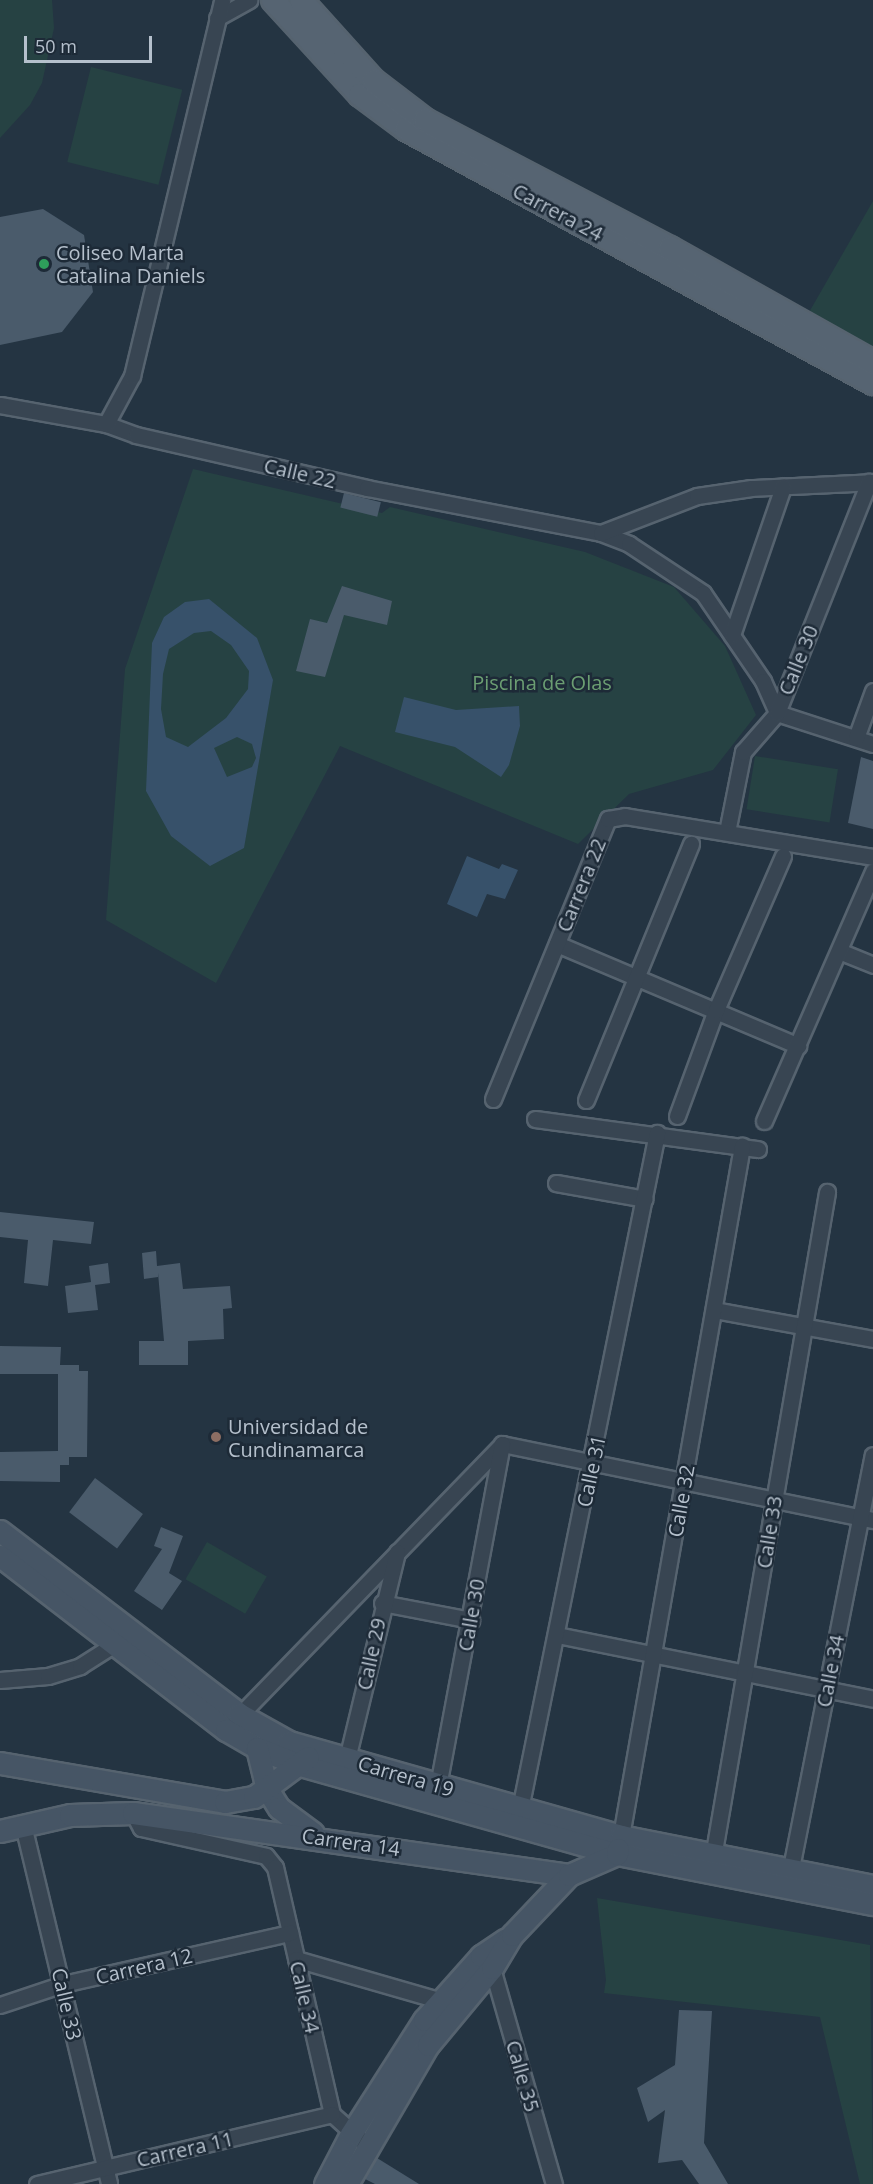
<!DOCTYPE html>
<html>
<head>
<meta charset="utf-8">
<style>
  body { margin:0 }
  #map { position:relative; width:873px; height:2184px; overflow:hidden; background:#243442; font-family:"Open Sans",sans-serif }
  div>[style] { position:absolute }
  .green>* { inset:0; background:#264243; transform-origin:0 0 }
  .water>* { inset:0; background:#37516a }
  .building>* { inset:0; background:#4a5b6b; transform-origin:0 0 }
  .roads { filter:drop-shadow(2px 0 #56636f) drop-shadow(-2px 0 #56636f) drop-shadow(0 2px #56636f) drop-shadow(0 -2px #56636f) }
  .street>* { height:15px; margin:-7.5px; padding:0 7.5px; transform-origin:7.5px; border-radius:7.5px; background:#384552 }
  .secondary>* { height:21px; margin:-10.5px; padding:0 10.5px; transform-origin:10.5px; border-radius:10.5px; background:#465565 }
  .primary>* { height:22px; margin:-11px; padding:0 11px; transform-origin:11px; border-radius:11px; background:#566472 }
  .dots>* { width:16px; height:16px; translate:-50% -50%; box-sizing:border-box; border:3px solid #1d2a37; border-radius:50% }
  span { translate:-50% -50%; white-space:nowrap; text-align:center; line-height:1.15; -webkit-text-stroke:5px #1d2a37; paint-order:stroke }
  .street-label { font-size:20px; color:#b5c0cc }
  .poi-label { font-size:20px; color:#b5c0cc }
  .left { translate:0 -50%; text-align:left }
  .park-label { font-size:20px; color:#6b9e72 }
  .scale { position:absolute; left:24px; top:36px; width:128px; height:27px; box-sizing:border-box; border:3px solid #b5c0cc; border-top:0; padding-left:8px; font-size:18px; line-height:21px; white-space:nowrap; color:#b5c0cc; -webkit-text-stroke:4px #1d2a37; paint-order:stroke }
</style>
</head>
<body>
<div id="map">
  <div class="green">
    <div style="clip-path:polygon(0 0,52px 0,54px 28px,42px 83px,30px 105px,0 138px)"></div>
    <div style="left:91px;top:67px;width:94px;height:98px;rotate:14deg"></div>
    <div style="clip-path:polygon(873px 201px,873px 350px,808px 314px)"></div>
    <div style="clip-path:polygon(193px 469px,382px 513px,390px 507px,585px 552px,674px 587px,725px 646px,756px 715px,713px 770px,629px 794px,578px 844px,340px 746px,216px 983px,106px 920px,125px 669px)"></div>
    <div style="left:755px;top:756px;width:84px;height:54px;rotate:9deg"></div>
    <div style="left:207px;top:1542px;width:69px;height:43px;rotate:30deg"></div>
    <div style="clip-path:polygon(597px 1898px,870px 1945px,873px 2184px,860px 2184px,820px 2017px,604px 1993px,606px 1980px)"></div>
  </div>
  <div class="water">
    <div style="clip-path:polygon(evenodd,209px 599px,257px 638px,273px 680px,244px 848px,210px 866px,171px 836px,146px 791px,152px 643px,164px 617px,185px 602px,209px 599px,211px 631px,231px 645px,249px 671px,248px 689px,226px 718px,188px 747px,166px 737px,161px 709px,163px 674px,169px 649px,194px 633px,211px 631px,209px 599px,237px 737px,252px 744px,256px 758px,252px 767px,227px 777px,214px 748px,237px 737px)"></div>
    <div style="clip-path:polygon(404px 697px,456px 710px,519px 706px,520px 726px,509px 765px,501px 777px,455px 747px,395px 732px)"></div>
    <div style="clip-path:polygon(467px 856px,499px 869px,502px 864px,518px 870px,505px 899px,487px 894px,477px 917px,447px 904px)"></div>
  </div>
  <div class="building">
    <div style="clip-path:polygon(43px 209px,84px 235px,93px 292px,62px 332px,0 345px,0 217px)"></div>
    <div style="left:344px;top:493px;width:38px;height:15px;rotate:14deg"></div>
    <div style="clip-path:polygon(342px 586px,392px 601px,387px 625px,344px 615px,325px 677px,296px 671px,310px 619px,327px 623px)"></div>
    <div style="clip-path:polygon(861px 757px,873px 761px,873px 829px,848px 823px)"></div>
    <div style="clip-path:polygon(0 1212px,94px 1222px,91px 1244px,53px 1240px,48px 1286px,24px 1283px,28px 1240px,0 1237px)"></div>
    <div style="clip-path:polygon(156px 1251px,157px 1266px,180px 1263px,183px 1289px,230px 1286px,232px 1308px,223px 1309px,224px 1339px,188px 1341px,188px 1365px,139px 1365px,139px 1341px,164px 1341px,158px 1273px,158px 1277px,144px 1279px,142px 1253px)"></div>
    <div style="clip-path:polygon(108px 1263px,110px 1283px,95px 1285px,98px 1310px,68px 1313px,65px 1286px,91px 1282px,89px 1266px)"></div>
    <div style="clip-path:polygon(0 1346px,61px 1347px,60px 1365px,79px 1365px,79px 1371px,88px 1371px,87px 1457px,69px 1457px,69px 1465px,60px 1465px,60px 1482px,0 1481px,0 1452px,58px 1451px,58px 1374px,0 1374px)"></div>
    <div style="left:95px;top:1478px;width:60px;height:43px;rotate:37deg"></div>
    <div style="clip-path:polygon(161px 1527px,183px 1536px,169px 1573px,182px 1581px,162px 1610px,134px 1591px,162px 1549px,154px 1546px)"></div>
    <div style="clip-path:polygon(679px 2010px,712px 2011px,704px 2143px,728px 2184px,699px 2184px,682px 2160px,658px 2163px,665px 2110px,648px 2122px,637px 2088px,675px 2065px)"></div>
    <div style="clip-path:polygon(377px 2158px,419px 2184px,375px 2184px,365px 2179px)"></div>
  </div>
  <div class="roads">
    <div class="street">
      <div style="left:217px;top:18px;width:37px;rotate:-29deg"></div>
      <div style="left:0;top:405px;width:108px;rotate:10.2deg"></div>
      <div style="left:106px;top:424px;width:32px;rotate:20deg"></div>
      <div style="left:136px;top:435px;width:237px;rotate:12.9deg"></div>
      <div style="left:367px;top:488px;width:238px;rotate:10.9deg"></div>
      <div style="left:601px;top:533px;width:30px;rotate:21deg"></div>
      <div style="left:629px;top:544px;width:89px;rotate:33.5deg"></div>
      <div style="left:703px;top:593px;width:107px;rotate:55.7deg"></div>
      <div style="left:763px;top:681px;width:35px;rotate:66deg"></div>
      <div style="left:106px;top:424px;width:55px;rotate:-61.6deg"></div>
      <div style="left:132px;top:376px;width:387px;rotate:-76.5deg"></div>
      <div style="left:601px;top:533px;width:103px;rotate:-21.1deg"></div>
      <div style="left:697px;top:496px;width:55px;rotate:-8.4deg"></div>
      <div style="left:751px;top:488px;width:122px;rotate:-2.8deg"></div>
      <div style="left:732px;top:635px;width:157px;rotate:-71deg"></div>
      <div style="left:777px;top:713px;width:101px;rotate:17.9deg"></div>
      <div style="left:856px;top:738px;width:50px;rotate:-70.1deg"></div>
      <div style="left:727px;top:832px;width:82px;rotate:-78.7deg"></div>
      <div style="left:743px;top:752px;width:52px;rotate:-48.9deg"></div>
      <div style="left:777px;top:713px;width:249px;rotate:-68.3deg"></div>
      <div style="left:557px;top:944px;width:262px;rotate:22.9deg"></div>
      <div style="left:839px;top:951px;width:37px;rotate:22deg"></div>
      <div style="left:493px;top:1099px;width:303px;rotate:-67.7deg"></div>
      <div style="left:608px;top:819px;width:17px;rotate:-10deg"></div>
      <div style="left:625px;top:816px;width:251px;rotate:9.4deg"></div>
      <div style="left:586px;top:1100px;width:277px;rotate:-67.7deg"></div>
      <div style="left:677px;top:1116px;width:113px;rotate:-69.8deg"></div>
      <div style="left:716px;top:1010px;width:168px;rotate:-66.5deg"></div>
      <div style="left:535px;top:1119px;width:225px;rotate:7.7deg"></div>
      <div style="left:764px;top:1121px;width:273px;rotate:-66.4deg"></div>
      <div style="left:556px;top:1183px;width:90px;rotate:10.2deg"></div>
      <div style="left:714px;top:1310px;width:162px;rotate:10.3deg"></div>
      <div style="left:502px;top:1444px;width:379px;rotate:11.6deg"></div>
      <div style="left:382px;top:1603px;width:91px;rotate:10.8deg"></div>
      <div style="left:557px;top:1635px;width:322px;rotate:11.4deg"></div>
      <div style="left:0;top:1680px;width:48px;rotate:-4.8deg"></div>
      <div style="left:48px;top:1676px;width:34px;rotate:-17deg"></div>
      <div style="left:80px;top:1666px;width:49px;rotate:-32.4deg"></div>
      <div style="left:235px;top:1720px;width:384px;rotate:-45.9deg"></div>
      <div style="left:347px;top:1759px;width:213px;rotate:-76.4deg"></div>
      <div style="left:438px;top:1786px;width:348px;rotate:-79.4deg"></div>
      <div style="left:520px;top:1809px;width:690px;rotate:-78.54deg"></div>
      <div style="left:133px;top:1813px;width:17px;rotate:62deg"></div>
      <div style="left:141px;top:1828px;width:128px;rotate:12.6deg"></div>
      <div style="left:266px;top:1856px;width:14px;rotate:51deg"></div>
      <div style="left:275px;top:1867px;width:253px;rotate:77deg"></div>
      <div style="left:332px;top:2114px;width:38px;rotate:42deg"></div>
      <div style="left:23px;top:1825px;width:369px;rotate:76.5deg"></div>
      <div style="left:621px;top:1836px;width:701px;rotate:-80.05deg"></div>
      <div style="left:712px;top:1863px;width:681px;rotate:-80.27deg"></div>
      <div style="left:789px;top:1878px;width:431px;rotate:-78.8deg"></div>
      <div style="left:296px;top:1959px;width:158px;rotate:16.1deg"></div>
      <div style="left:492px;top:1968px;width:225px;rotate:74deg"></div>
      <div style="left:0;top:2005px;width:66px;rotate:-18.4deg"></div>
      <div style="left:63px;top:1984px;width:233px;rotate:-12.7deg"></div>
      <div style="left:37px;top:2184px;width:303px;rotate:-13.3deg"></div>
    </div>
    <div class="secondary">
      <div style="left:0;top:1531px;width:301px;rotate:37.4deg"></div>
      <div style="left:239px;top:1714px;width:57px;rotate:29.2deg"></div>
      <div style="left:289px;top:1742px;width:345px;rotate:15.8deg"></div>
      <div style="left:621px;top:1836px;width:257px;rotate:11.2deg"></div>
      <div style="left:0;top:1556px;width:285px;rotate:37.6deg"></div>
      <div style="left:226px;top:1730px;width:36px;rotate:30deg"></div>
      <div style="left:257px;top:1748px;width:46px;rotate:21.6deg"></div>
      <div style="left:300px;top:1765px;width:329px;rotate:15.7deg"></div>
      <div style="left:617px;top:1854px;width:261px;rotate:11.1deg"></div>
      <div style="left:257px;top:1748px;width:42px;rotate:76.3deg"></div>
      <div style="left:267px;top:1789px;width:22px;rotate:58deg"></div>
      <div style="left:279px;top:1808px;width:42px;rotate:36.3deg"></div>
      <div style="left:0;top:1763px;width:228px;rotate:9.8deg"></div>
      <div style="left:225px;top:1802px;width:29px;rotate:-10deg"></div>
      <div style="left:254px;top:1797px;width:67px;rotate:-36.5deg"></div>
      <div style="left:0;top:1831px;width:72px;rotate:-12.9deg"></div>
      <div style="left:70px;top:1815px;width:63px;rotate:-1.8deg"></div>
      <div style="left:133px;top:1813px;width:440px;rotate:8.1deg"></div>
      <div style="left:325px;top:2184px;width:56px;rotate:-62.5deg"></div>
      <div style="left:351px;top:2134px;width:135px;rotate:-57.4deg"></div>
      <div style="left:424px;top:2020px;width:86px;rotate:-48.3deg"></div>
      <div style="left:481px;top:1956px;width:30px;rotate:-34deg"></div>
      <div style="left:347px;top:2184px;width:161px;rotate:-59.8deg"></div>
      <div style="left:428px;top:2045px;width:100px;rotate:-50.3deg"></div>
      <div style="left:492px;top:1968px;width:39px;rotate:-59deg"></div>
      <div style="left:512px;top:1935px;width:83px;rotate:-46.5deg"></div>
      <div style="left:569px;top:1875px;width:52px;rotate:-23.6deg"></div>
      <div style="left:617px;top:1854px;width:5px;rotate:-79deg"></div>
    </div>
    <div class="primary">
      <div style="left:273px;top:0;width:129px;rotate:47.5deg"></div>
      <div style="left:360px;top:95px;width:57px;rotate:36.5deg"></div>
      <div style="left:406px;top:129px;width:532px;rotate:28.54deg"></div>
      <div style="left:301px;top:0;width:109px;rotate:48deg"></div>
      <div style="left:374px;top:81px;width:64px;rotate:37.4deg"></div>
      <div style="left:425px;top:120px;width:276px;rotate:27.6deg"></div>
      <div style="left:670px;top:248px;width:233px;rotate:29.3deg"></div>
    </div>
  </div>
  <div class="dots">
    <div style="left:44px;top:264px;background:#2e9e5b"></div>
    <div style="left:216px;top:1437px;background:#8d6e63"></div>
  </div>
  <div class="street-label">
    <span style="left:558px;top:212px;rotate:28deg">Carrera 24</span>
    <span style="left:300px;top:473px;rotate:13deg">Calle 22</span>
    <span style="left:798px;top:660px;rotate:-68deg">Calle 30</span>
    <span style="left:581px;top:885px;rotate:-68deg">Carrera 22</span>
    <span style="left:591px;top:1471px;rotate:-78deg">Calle 31</span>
    <span style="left:681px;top:1501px;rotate:-80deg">Calle 32</span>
    <span style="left:769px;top:1532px;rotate:-81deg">Calle 33</span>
    <span style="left:471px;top:1615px;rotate:-80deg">Calle 30</span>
    <span style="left:371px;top:1654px;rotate:-78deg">Calle 29</span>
    <span style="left:830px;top:1671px;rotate:-79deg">Calle 34</span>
    <span style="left:406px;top:1776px;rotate:16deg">Carrera 19</span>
    <span style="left:351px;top:1842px;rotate:8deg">Carrera 14</span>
    <span style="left:144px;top:1966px;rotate:-13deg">Carrera 12</span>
    <span style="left:305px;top:1997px;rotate:77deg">Calle 34</span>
    <span style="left:67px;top:2004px;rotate:77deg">Calle 33</span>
    <span style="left:523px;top:2076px;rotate:74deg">Calle 35</span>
    <span style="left:185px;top:2149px;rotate:-13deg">Carrera 11</span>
  </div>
  <div class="poi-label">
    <span class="left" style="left:56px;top:264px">Coliseo Marta<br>Catalina Daniels</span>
    <span class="left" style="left:228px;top:1438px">Universidad de<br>Cundinamarca</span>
  </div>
  <div class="park-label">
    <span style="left:542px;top:682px">Piscina de Olas</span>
  </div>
  <div class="scale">50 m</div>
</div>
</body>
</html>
